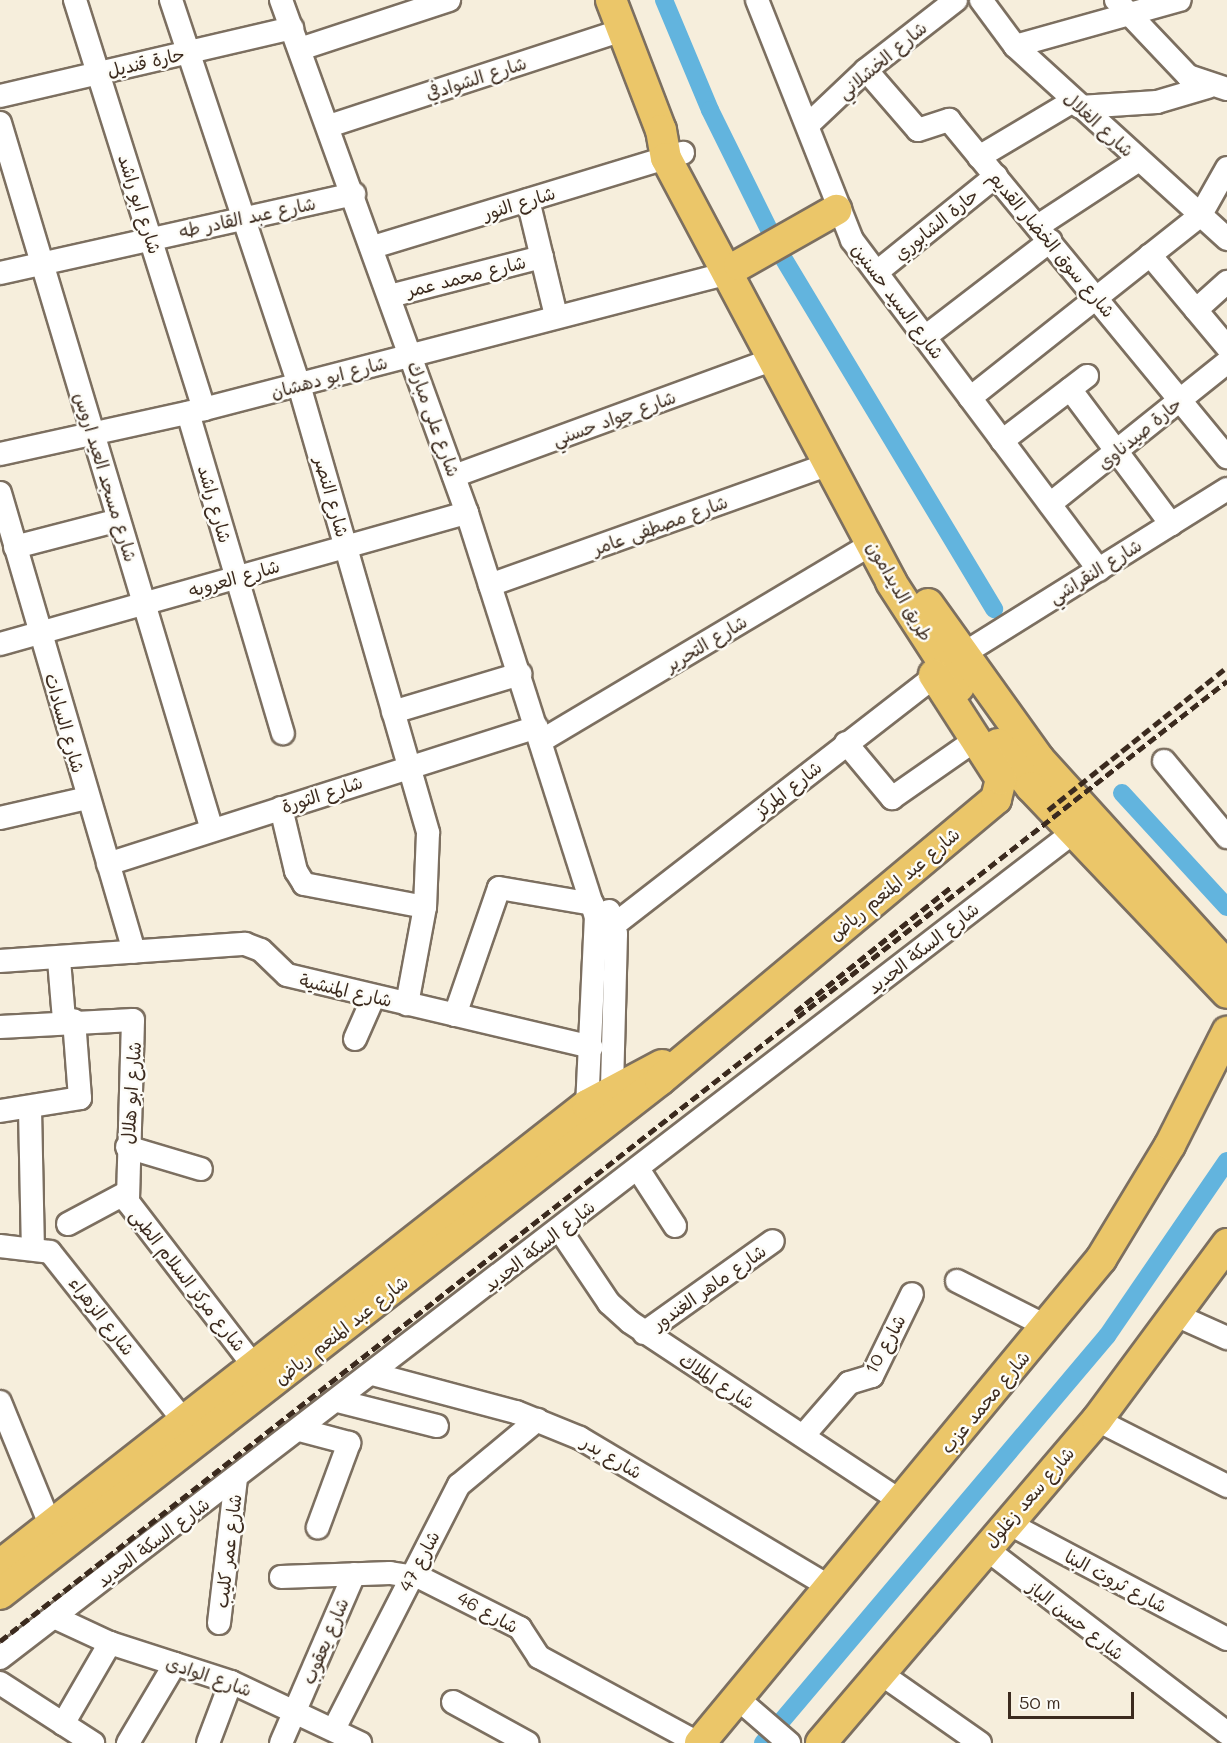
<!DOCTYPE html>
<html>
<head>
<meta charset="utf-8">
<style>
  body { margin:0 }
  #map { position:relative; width:1227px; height:1743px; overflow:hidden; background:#f6eedc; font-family:Mali,"Playpen Sans Arabic",sans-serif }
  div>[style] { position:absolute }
  .canal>* { height:18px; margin:-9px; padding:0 9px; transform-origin:9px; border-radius:9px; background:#62b4de }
  .roads { filter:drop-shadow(2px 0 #7c6f60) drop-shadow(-2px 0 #7c6f60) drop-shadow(0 2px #7c6f60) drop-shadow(0 -2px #7c6f60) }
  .minor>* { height:22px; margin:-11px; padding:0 11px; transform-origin:11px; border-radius:11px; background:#fff }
  .major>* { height:30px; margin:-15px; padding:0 15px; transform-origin:15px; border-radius:15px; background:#ebc669 }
  .rail>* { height:4.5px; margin-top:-2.25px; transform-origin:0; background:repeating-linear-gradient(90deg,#3b2a1e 0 9px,transparent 0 13.5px) }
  span { translate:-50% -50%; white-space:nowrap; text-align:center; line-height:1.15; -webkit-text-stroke:5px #fdfcf7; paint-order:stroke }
  .street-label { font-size:18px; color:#3b2a1e }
  .scale { position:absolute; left:1008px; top:1692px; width:126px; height:27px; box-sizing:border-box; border:3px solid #3b2a1e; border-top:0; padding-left:8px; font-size:18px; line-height:21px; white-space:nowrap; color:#3b2a1e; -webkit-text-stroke:4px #fdfcf7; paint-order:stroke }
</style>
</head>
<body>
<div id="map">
  <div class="canal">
    <div style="left:664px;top:0;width:119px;rotate:67.3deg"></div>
    <div style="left:710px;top:110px;width:163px;rotate:63.7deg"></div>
    <div style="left:782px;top:256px;width:412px;rotate:59deg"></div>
    <div style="left:1122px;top:793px;width:155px;rotate:47.4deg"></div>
    <div style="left:763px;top:1743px;width:533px;rotate:-49.8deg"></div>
    <div style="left:1107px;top:1336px;width:212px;rotate:-55.6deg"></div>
  </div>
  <div class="roads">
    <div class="minor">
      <div style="left:75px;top:0;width:429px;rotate:72.5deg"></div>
      <div style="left:171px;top:0;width:406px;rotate:71.6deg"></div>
      <div style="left:299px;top:385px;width:466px;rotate:73.9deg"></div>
      <div style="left:428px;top:833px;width:74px;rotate:92.3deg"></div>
      <div style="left:425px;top:907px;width:99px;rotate:100.5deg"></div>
      <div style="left:281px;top:0;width:546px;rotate:70.07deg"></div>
      <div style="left:467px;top:513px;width:423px;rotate:72.3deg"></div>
      <div style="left:596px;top:916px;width:189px;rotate:92.7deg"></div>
      <div style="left:587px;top:1105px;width:13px;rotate:67deg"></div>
      <div style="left:757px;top:0;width:258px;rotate:68.4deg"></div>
      <div style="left:852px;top:240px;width:412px;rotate:53.2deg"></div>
      <div style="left:981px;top:0;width:57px;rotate:53.5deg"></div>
      <div style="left:1015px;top:46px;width:287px;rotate:42.3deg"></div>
      <div style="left:1116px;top:0;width:105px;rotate:46.5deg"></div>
      <div style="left:1188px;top:76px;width:41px;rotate:18.4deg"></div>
      <div style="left:1015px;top:46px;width:171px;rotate:-15.6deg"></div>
      <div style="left:300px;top:49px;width:157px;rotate:-18.2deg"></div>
      <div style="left:866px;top:70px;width:79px;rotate:49.1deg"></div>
      <div style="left:918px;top:130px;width:33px;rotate:-18deg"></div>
      <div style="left:949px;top:120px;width:437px;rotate:50.5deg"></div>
      <div style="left:0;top:96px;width:300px;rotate:-13.1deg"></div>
      <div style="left:1080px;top:107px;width:77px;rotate:-3.7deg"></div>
      <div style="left:1157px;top:102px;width:53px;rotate:-16.4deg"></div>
      <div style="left:0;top:123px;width:738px;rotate:73.31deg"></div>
      <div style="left:810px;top:123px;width:77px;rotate:-43.4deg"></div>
      <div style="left:866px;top:70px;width:114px;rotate:-37.9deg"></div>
      <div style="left:329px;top:126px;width:308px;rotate:-18.1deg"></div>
      <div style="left:979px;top:157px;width:109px;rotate:-30.8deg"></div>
      <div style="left:528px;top:200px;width:119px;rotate:76.4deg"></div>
      <div style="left:1038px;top:226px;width:121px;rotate:-33.2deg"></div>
      <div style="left:373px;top:247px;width:324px;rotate:-16.9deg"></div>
      <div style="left:1150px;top:255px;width:120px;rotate:50.1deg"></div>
      <div style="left:877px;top:272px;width:153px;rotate:-38.9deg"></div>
      <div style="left:0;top:273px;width:363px;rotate:-12.6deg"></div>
      <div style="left:390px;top:296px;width:157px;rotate:-14.4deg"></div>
      <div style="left:1196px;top:310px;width:42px;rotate:-42.1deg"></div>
      <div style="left:925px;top:337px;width:158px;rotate:-37.5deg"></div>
      <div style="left:1070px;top:389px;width:169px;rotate:53.2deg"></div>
      <div style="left:970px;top:398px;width:293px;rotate:-38.4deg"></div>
      <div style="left:1200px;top:216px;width:55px;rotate:-60.6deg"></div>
      <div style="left:188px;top:413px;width:334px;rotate:73.5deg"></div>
      <div style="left:1002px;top:441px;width:107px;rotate:-37.4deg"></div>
      <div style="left:0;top:454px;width:209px;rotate:-12.4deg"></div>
      <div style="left:204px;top:409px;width:538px;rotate:-14.53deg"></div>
      <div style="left:454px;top:476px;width:341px;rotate:-20.1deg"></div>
      <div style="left:0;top:493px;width:478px;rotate:73.7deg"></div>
      <div style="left:1050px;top:504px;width:227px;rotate:-38.7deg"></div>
      <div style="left:15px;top:547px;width:107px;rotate:-14.6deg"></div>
      <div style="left:490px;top:585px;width:361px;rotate:-19.6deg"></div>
      <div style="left:0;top:644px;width:485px;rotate:-15.7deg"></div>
      <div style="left:393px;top:712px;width:133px;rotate:-16.7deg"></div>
      <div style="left:541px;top:741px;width:385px;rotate:-30.8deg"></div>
      <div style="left:846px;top:743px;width:72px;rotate:50.1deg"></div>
      <div style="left:892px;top:798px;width:101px;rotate:-34.9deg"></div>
      <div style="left:1164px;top:761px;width:99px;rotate:50.3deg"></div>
      <div style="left:281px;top:808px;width:65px;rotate:76.6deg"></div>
      <div style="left:296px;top:871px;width:15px;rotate:58deg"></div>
      <div style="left:304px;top:884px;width:123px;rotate:10.8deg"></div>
      <div style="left:0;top:818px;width:89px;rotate:-12.9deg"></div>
      <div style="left:108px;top:864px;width:450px;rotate:-17.7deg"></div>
      <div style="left:609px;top:911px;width:24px;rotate:73deg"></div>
      <div style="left:616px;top:934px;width:154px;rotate:91.5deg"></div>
      <div style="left:612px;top:1088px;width:17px;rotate:65deg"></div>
      <div style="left:614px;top:925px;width:442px;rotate:-37.8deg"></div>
      <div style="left:963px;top:654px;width:311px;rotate:-32deg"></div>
      <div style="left:59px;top:960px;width:60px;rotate:85.2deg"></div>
      <div style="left:0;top:961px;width:246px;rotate:-4deg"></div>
      <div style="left:245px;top:944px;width:17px;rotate:21deg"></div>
      <div style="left:261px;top:950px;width:36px;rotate:44deg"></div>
      <div style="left:287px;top:975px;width:313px;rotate:13.3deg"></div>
      <div style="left:455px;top:1015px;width:134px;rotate:-70.9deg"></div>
      <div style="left:499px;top:888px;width:95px;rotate:9.7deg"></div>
      <div style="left:0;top:1027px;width:133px;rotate:-3deg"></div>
      <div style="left:133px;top:1020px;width:182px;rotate:91.6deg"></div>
      <div style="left:128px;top:1202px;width:205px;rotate:52.5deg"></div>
      <div style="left:355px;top:1039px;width:47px;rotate:-66.2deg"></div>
      <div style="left:30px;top:1109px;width:139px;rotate:88.8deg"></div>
      <div style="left:0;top:1111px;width:81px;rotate:-9.2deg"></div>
      <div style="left:80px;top:1098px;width:78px;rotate:-94.4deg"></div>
      <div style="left:127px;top:1147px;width:77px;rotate:16.6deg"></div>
      <div style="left:638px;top:1169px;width:68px;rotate:57deg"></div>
      <div style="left:68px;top:1224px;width:66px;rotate:-28.1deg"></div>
      <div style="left:560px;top:1230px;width:88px;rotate:56.1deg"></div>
      <div style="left:609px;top:1303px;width:28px;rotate:42deg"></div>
      <div style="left:630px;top:1322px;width:326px;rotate:33.5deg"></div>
      <div style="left:0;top:1246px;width:50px;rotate:6.8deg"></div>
      <div style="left:50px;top:1252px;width:216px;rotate:51.6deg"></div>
      <div style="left:957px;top:1281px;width:102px;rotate:26.8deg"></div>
      <div style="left:1178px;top:1316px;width:54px;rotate:24.2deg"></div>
      <div style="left:644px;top:1333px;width:158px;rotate:-35.5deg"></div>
      <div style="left:373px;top:1374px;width:148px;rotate:14.9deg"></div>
      <div style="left:516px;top:1412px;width:69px;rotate:22.1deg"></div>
      <div style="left:580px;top:1438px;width:291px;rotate:30.8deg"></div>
      <div style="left:338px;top:1401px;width:102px;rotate:14.2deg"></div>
      <div style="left:0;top:1402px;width:135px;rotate:67.8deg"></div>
      <div style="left:1097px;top:1420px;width:146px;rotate:26.9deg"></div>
      <div style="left:300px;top:1430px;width:51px;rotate:14.9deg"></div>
      <div style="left:349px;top:1443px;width:90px;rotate:110.3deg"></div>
      <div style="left:803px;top:1436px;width:70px;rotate:-49deg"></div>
      <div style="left:849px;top:1383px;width:24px;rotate:-17deg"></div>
      <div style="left:872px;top:1376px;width:91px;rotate:-64deg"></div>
      <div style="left:1006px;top:1522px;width:250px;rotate:27.9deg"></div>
      <div style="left:985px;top:1548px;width:305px;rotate:37.4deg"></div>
      <div style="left:281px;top:1577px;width:109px;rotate:-2.1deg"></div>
      <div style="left:390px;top:1573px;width:31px;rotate:9deg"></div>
      <div style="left:421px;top:1578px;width:111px;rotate:26.8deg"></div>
      <div style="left:520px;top:1628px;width:35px;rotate:57deg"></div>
      <div style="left:539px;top:1657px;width:181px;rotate:28.4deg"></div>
      <div style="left:54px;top:1617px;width:62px;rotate:24.9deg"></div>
      <div style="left:110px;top:1643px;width:127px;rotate:17.9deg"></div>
      <div style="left:231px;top:1682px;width:143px;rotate:25.3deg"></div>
      <div style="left:219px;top:1623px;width:146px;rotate:-83.3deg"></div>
      <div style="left:0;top:1658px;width:1356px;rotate:-37.57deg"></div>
      <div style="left:880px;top:1673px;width:122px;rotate:35deg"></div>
      <div style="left:0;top:1683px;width:111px;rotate:32.8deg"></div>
      <div style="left:737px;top:1698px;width:69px;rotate:40.9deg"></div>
      <div style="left:453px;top:1702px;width:85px;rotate:28.7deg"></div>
      <div style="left:63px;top:1724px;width:94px;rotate:-59.9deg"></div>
      <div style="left:334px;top:1729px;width:274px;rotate:-62.9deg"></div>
      <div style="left:459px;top:1485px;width:102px;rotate:-39.8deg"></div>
      <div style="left:128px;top:1743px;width:92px;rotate:-59.3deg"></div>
      <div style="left:208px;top:1743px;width:65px;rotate:-69.3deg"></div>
      <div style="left:281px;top:1743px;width:184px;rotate:-66.6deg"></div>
    </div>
    <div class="major">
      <div style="left:611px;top:0;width:139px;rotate:69deg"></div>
      <div style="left:661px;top:130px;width:28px;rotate:80deg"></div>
      <div style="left:666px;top:158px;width:480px;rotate:62deg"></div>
      <div style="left:891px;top:582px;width:125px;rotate:57.1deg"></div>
      <div style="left:739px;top:265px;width:112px;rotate:-29.6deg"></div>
      <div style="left:928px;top:604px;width:191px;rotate:54.4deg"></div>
      <div style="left:1039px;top:759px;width:280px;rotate:47.8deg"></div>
      <div style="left:998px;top:744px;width:54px;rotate:52.5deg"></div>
      <div style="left:1031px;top:787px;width:284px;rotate:46.4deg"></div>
      <div style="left:0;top:1565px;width:746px;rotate:-38.08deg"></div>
      <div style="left:587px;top:1105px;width:85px;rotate:-28.1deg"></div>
      <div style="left:0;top:1594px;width:837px;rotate:-37.91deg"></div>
      <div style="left:660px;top:1080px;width:438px;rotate:-39.9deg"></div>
      <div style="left:996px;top:799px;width:21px;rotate:-76deg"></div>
      <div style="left:1001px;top:779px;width:124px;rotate:-122.8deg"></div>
      <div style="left:700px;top:1743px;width:629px;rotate:-50.36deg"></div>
      <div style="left:1101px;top:1259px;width:133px;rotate:-58.8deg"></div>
      <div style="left:1170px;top:1145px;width:127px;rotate:-63.2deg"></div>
      <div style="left:821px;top:1743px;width:425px;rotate:-49.5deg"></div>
      <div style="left:1097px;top:1420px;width:219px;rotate:-53.5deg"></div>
    </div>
  </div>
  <div class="rail">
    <div style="left:1048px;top:810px;width:229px;rotate:-38.6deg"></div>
    <div style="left:795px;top:1012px;width:201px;rotate:-38.7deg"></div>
    <div style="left:0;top:1641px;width:1558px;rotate:-38.04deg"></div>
  </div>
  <div class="street-label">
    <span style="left:882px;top:60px;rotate:-40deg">شارع الخشلاني</span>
    <span style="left:146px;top:62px;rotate:-13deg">حارة قنديل</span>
    <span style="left:476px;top:78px;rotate:-18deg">شارع الشوادفي</span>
    <span style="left:1099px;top:124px;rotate:42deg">شارع الغلال</span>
    <span style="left:519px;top:203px;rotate:-17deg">شارع النور</span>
    <span style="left:140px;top:204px;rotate:72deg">شارع ابو راشد</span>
    <span style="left:247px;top:217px;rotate:-12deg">شارع عبد القادر طه</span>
    <span style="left:936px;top:224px;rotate:-39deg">حارة الشابوري</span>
    <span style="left:1052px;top:244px;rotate:50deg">شارع سوق الخضار القديم</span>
    <span style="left:466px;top:276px;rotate:-14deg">شارع محمد عمر</span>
    <span style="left:898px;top:301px;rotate:53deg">شارع السيد حسنين</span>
    <span style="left:329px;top:377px;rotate:-15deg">شارع ابو دهشان</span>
    <span style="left:614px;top:418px;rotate:-20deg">شارع جواد حسني</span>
    <span style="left:434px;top:419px;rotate:70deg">شارع على مبارك</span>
    <span style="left:1139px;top:433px;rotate:-39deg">حارة صيدناوى</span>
    <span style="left:106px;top:477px;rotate:73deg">شارع مسجد العيد اروس</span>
    <span style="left:332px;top:497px;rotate:74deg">شارع النصر</span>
    <span style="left:215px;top:504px;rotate:74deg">شارع راشد</span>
    <span style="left:660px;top:525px;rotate:-20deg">شارع مصطفى عامر</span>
    <span style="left:1095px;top:571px;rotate:-32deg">شارع النقراشي</span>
    <span style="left:234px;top:578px;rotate:-16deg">شارع العروبه</span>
    <span style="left:900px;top:591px;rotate:60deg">طريق الديدامون</span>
    <span style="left:706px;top:643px;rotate:-31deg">شارع التحرير</span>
    <span style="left:65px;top:723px;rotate:74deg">شارع السادات</span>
    <span style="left:788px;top:789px;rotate:-38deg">شارع المركز</span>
    <span style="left:322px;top:794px;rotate:-18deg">شارع الثورة</span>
    <span style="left:894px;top:884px;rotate:-40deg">شارع عبد المنعم رياض</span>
    <span style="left:923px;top:948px;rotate:-38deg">شارع السكة الحديد</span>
    <span style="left:346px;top:990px;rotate:13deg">شارع المنشية</span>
    <span style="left:131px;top:1093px;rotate:-86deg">شارع ابو هلال</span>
    <span style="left:539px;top:1246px;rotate:-38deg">شارع السكة الحديد</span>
    <span style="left:188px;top:1280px;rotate:52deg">شارع مركز السلام الطبى</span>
    <span style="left:709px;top:1287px;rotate:-35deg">شارع ماهر الغندور</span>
    <span style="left:102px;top:1316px;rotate:52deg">شارع الزهراء</span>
    <span style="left:341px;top:1330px;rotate:-38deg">شارع عبد المنعم رياض</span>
    <span style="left:885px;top:1344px;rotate:-61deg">شارع 10</span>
    <span style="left:717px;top:1381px;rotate:33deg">شارع الملاك</span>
    <span style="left:985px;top:1402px;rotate:-50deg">شارع محمد عزب</span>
    <span style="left:612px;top:1457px;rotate:31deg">شارع بدر</span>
    <span style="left:1029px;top:1497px;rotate:-49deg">شارع سعد زغلول</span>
    <span style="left:153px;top:1542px;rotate:-37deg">شارع السكة الحديد</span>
    <span style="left:228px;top:1551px;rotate:-83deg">شارع عمر كليب</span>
    <span style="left:419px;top:1561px;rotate:-62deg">شارع 47</span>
    <span style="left:1116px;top:1581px;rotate:28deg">شارع ثروت البنا</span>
    <span style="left:488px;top:1612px;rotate:29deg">شارع 46</span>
    <span style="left:1076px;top:1620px;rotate:38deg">شارع حسن الباز</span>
    <span style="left:325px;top:1641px;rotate:-67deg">شارع يعقوب</span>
    <span style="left:209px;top:1676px;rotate:19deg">شارع الوادى</span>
  </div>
  <div class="scale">50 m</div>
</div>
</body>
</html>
